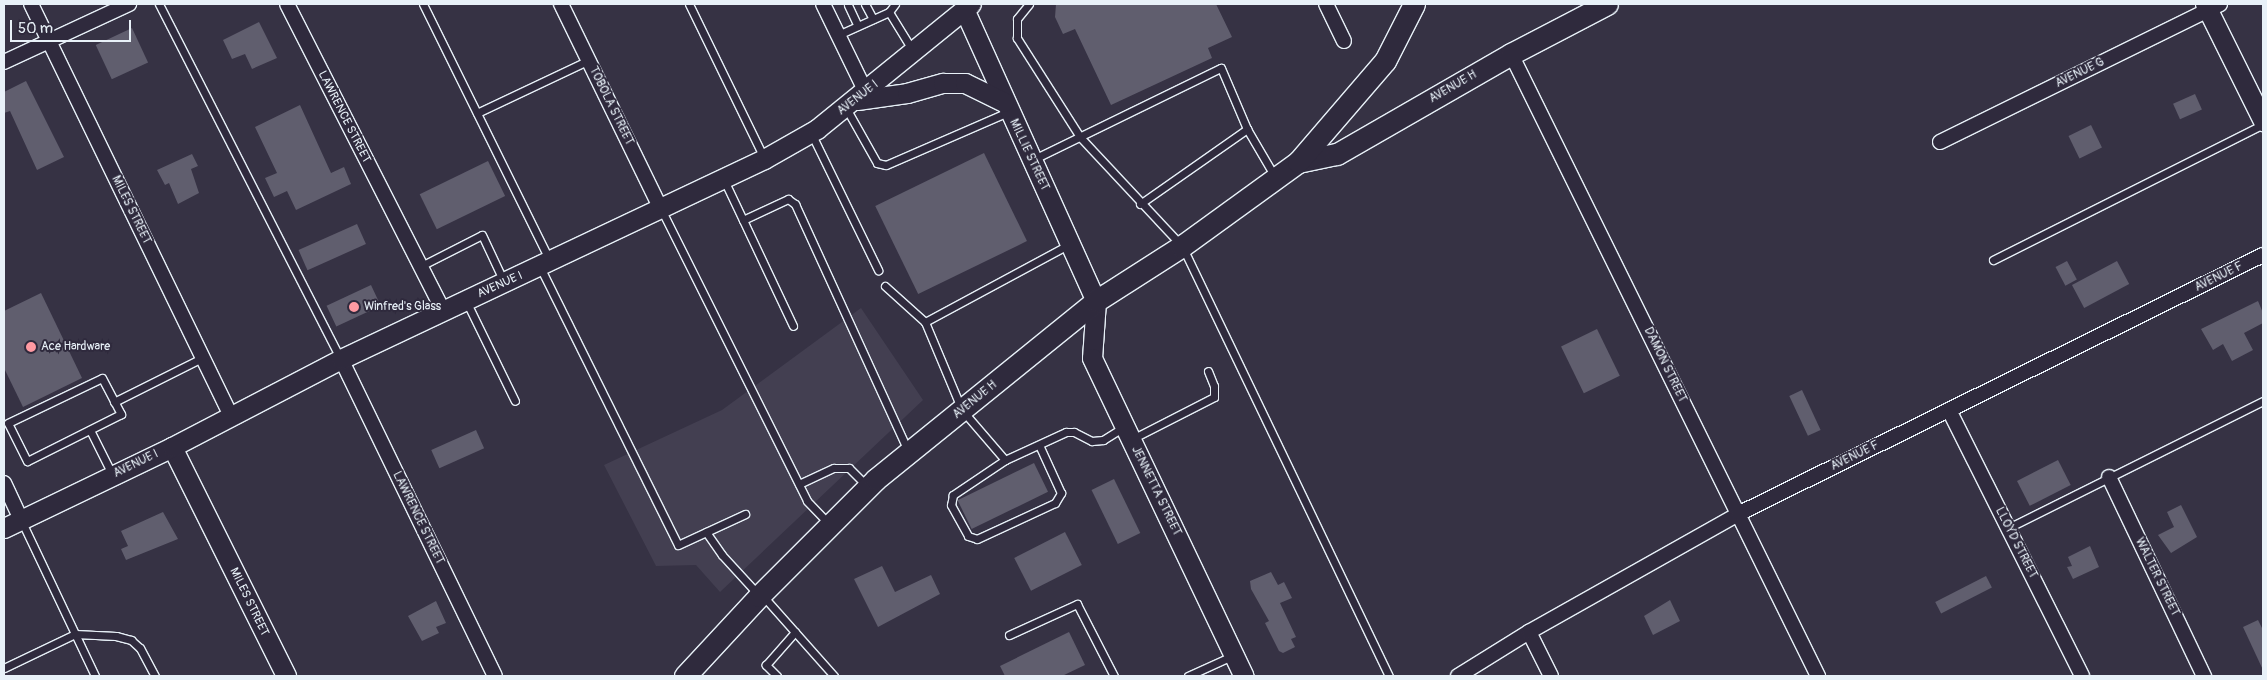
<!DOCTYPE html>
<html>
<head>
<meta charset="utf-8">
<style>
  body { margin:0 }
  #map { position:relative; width:2267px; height:680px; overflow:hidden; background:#363244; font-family:Pangolin,sans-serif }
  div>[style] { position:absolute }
  .built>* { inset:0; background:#433f51 }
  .building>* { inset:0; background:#605e6e; transform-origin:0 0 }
  .roads { filter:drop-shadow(1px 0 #e8f1f8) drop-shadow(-1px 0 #e8f1f8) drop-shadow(0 1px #e8f1f8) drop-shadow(0 -1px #e8f1f8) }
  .lane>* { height:7px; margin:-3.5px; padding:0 3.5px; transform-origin:3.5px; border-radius:3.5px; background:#2f2a3d }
  .street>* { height:14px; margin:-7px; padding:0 7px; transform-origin:7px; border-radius:7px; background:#2f2a3d }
  .secondary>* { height:19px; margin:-9.5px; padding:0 9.5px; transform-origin:9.5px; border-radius:9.5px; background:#2f2a3d }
  .primary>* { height:21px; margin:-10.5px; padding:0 10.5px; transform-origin:10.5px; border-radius:10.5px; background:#2f2a3d }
  .dots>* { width:14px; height:14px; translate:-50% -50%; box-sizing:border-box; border:2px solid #2f2a3d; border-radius:50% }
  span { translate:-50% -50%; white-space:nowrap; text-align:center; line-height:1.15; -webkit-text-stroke:4px #2f2a3d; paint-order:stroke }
  .street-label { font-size:12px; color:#e8f1f8 }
  .poi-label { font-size:12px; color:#e8f1f8 }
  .left { translate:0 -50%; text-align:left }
  .frame { position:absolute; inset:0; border:5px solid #e8f1f8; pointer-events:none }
  .scale { position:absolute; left:10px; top:20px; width:121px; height:22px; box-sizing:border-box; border:2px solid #e8f1f8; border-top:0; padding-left:6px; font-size:15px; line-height:18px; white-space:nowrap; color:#e8f1f8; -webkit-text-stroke:4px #2f2a3d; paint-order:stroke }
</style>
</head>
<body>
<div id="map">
  <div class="built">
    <div style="clip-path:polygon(861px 308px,923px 400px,720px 592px,696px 565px,656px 566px,604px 465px,722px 410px)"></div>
  </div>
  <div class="building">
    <div style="clip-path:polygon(1056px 4px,1216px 4px,1232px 37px,1208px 48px,1212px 58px,1111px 105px,1075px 29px,1063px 34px,1055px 17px)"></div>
    <div style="clip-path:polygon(259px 22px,277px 58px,252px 69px,245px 54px,232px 59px,223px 40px)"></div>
    <div style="left:132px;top:28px;width:38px;height:40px;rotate:65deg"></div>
    <div style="clip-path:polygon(26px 81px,64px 157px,37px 170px,10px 111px,4px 113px,4px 92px)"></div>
    <div style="left:2195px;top:94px;width:17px;height:24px;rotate:66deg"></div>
    <div style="clip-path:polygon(300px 105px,331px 173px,344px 167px,351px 184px,296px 210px,287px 191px,274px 197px,265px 178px,277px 173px,255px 127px)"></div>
    <div style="left:2091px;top:125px;width:25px;height:25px;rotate:64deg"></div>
    <div style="left:984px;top:153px;width:98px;height:121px;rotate:64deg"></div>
    <div style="clip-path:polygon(192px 154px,198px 166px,191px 169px,199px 193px,178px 204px,169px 183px,165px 185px,157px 170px)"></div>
    <div style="left:488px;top:161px;width:39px;height:76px;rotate:64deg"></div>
    <div style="left:357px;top:224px;width:22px;height:64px;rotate:66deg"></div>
    <div style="left:2067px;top:261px;width:21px;height:13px;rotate:62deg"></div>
    <div style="left:2117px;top:261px;width:26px;height:51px;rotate:62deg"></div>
    <div style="left:371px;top:285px;width:23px;height:49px;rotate:65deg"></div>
    <div style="clip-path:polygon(41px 293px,82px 378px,23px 407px,4px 368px,4px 311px)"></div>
    <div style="clip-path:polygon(2258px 301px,2263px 313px,2263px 323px,2244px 333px,2253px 350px,2232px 361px,2223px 344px,2213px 350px,2201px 329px)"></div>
    <div style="left:1597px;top:329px;width:52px;height:40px;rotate:64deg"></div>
    <div style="left:1802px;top:390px;width:44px;height:14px;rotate:65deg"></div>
    <div style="left:476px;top:430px;width:20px;height:49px;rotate:66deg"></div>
    <div style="left:2058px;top:460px;width:28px;height:46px;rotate:63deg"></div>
    <div style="left:1034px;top:463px;width:32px;height:85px;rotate:64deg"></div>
    <div style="left:1114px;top:479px;width:60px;height:25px;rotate:64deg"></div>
    <div style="clip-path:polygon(2181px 505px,2197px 537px,2171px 553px,2158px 535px,2174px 527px,2167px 512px)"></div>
    <div style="clip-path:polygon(163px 512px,178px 539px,126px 560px,121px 549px,128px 546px,121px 531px)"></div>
    <div style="left:1065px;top:532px;width:37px;height:57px;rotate:63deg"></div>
    <div style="clip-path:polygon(2090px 546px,2099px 567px,2073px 579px,2067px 567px,2072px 566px,2068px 557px)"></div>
    <div style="clip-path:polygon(882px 566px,895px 592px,931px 575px,940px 594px,878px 627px,854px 579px)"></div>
    <div style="clip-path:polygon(1271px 572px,1278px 585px,1284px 582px,1292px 598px,1280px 603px,1296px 637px,1291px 639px,1295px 647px,1283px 653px,1279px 651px,1265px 623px,1269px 621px,1251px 589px,1250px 581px)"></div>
    <div style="left:1986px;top:576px;width:13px;height:57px;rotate:63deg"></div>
    <div style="clip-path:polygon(1670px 600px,1680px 621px,1653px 635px,1644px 616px)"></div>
    <div style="clip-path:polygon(436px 601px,446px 623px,436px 627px,439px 633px,422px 641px,408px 616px)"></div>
    <div style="clip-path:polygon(2258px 620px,2263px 630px,2263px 670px,2243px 627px)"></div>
    <div style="clip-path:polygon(1069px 632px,1085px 665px,1062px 676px,1005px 676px,1000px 666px)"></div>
  </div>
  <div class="roads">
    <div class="lane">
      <div style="left:159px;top:4px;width:399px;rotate:62.9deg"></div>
      <div style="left:423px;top:4px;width:284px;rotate:63.7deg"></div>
      <div style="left:689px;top:4px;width:171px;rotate:64deg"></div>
      <div style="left:865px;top:4px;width:17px;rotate:62deg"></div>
      <div style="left:1029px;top:4px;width:19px;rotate:129deg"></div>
      <div style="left:1017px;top:19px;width:19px;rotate:90deg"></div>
      <div style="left:1017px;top:38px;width:117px;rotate:57.5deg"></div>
      <div style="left:1080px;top:137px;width:149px;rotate:46.9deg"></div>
      <div style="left:1182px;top:246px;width:477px;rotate:64.3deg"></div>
      <div style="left:848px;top:5px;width:23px;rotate:65deg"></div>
      <div style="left:889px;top:12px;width:10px;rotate:-53deg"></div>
      <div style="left:838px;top:35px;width:56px;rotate:-24.3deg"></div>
      <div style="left:889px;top:12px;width:46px;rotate:58.4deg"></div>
      <div style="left:846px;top:108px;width:63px;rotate:60.6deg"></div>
      <div style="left:877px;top:163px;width:9px;rotate:13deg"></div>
      <div style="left:886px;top:165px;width:133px;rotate:-23.5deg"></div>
      <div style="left:477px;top:113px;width:124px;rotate:-25.3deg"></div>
      <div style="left:811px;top:133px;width:153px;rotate:63.9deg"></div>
      <div style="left:1032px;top:160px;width:210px;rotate:-26deg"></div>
      <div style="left:1221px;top:68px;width:66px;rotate:66.9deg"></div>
      <div style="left:1247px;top:129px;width:56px;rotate:59.7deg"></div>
      <div style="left:724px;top:180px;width:44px;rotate:64.6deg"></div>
      <div style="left:743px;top:220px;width:50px;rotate:-25deg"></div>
      <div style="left:788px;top:199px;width:9px;rotate:36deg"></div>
      <div style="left:795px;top:204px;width:272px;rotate:65.4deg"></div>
      <div style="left:1140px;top:204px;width:131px;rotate:-35deg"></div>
      <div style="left:661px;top:209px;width:326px;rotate:63.4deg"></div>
      <div style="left:807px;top:501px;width:30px;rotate:46deg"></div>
      <div style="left:743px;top:220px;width:117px;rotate:64.7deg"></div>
      <div style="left:1993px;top:260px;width:302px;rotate:-26.7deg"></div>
      <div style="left:421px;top:266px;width:68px;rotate:-26.9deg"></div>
      <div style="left:482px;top:235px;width:52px;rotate:64.9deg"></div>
      <div style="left:540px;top:267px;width:310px;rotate:63.6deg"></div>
      <div style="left:678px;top:545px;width:74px;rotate:-24.8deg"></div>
      <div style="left:885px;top:286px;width:54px;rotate:42deg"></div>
      <div style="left:925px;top:322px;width:95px;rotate:67.2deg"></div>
      <div style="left:962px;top:410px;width:66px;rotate:49.3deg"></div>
      <div style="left:1005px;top:460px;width:67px;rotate:-24.7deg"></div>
      <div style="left:1066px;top:432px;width:8px"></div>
      <div style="left:1074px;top:432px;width:20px;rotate:27deg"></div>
      <div style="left:1092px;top:441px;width:11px;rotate:-5deg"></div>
      <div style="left:1103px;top:440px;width:25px;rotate:-32deg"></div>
      <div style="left:466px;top:301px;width:111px;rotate:63.9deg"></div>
      <div style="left:925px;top:322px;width:165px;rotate:-28.3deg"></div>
      <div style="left:102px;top:378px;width:41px;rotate:62.2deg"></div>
      <div style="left:121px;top:414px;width:105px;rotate:153.4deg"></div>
      <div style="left:27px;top:461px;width:42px;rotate:-116.6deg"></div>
      <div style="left:8px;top:423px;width:104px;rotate:-25.6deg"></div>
      <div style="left:114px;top:402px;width:98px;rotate:-26.6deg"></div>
      <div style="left:90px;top:430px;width:49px;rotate:63.4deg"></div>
      <div style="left:1132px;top:439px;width:92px;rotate:-27.1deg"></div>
      <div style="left:1214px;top:397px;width:11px;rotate:-90deg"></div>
      <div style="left:1214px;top:386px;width:16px;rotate:-112deg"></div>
      <div style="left:1005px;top:460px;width:63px;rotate:146.1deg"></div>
      <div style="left:953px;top:495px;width:10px;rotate:101deg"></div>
      <div style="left:951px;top:505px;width:35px;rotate:61deg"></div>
      <div style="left:968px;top:536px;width:9px;rotate:18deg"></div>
      <div style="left:977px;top:539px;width:86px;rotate:-24.8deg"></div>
      <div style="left:1055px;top:503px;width:12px;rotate:-59deg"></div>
      <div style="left:1061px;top:493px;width:53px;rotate:-114.6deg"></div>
      <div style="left:799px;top:484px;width:38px;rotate:-25deg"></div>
      <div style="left:834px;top:468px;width:15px"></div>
      <div style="left:849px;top:468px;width:24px;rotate:45deg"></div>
      <div style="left:21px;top:520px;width:173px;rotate:64.6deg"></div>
      <div style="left:2008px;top:528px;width:285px;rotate:-26.5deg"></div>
      <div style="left:706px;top:532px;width:28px;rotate:55deg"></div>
      <div style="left:722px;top:555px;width:52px;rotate:47.4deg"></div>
      <div style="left:763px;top:596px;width:107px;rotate:48.4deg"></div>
      <div style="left:1009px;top:635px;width:75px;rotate:-24.5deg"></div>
      <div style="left:1077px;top:604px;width:81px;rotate:62.8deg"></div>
      <div style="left:4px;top:668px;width:79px;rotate:-25.6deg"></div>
      <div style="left:75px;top:634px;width:41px;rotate:2.8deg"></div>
      <div style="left:116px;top:636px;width:16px;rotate:15deg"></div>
      <div style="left:131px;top:640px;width:12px;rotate:42deg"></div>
      <div style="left:140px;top:648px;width:32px;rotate:62deg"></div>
      <div style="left:777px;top:676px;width:16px;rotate:-135deg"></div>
      <div style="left:766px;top:665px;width:44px;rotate:-48.7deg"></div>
      <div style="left:1188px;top:676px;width:51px;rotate:-24.5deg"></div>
    </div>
    <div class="street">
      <div style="left:31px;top:4px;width:458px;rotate:64.1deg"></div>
      <div style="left:287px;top:4px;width:343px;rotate:63deg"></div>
      <div style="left:561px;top:4px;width:228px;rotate:64deg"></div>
      <div style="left:823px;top:4px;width:98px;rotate:64deg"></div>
      <div style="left:1326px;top:4px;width:41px;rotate:64.1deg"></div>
      <div style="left:1511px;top:54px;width:694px;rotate:63.73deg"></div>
      <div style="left:4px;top:62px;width:138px;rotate:-24.9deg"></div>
      <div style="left:1940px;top:142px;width:312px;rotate:-26.2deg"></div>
      <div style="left:341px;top:359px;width:352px;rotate:64.1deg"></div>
      <div style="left:1949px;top:410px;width:297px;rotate:63.4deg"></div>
      <div style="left:2109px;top:477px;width:221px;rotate:64.5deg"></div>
      <div style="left:4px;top:483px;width:40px;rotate:65deg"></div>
      <div style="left:1529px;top:632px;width:49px;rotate:63.4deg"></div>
      <div style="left:1458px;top:676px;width:84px;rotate:-31.8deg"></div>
      <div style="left:1529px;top:632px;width:240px;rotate:-29.4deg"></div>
      <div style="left:1738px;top:514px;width:585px;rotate:-26.26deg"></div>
    </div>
    <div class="secondary">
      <div style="left:2205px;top:4px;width:131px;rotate:63.6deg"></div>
      <div style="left:964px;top:9px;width:320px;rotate:65.7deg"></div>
      <div style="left:1096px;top:301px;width:57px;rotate:94deg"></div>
      <div style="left:1092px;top:358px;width:352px;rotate:64.5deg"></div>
      <div style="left:857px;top:100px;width:50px;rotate:-8deg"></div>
      <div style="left:907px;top:93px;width:37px;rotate:-16deg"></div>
      <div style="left:943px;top:83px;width:22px"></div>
      <div style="left:965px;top:83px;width:43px;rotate:26deg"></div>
      <div style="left:172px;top:447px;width:256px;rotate:63.5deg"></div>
      <div style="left:4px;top:528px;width:187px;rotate:-25.7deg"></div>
      <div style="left:172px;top:447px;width:191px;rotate:-27.5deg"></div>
      <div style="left:341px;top:359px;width:468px;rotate:-25.3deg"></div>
      <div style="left:764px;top:159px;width:61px;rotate:-29.5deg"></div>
      <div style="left:817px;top:129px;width:198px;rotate:-39.1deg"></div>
    </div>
    <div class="primary">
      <div style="left:1298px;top:162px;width:40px;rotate:-12deg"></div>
      <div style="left:1337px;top:154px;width:201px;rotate:-29.9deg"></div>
      <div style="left:1511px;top:54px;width:108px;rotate:-27.5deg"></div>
      <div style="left:685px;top:676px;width:109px;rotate:-47.2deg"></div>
      <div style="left:759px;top:596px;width:165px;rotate:-45deg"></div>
      <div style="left:876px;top:479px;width:283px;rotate:-39deg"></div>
      <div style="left:1096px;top:301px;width:102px;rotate:-32.6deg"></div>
      <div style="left:1182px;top:246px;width:143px;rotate:-35.9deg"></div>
      <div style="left:1298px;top:162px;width:133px;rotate:-49.3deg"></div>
      <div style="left:1385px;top:61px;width:64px;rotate:-63deg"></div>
    </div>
  </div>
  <div class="dots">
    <div style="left:354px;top:307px;background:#ff9aa2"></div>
    <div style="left:31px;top:347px;background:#ff9aa2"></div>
  </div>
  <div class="street-label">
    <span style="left:2080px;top:73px;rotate:-26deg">AVENUE G</span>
    <span style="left:1453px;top:87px;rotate:-30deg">AVENUE H</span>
    <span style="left:858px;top:98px;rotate:-38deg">AVENUE I</span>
    <span style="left:611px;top:106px;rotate:64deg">TOBOLA STREET</span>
    <span style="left:344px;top:117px;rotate:63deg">LAWRENCE STREET</span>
    <span style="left:1029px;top:155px;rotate:65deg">MILLIE STREET</span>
    <span style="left:131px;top:210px;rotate:64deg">MILES STREET</span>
    <span style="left:2219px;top:277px;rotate:-26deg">AVENUE F</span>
    <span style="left:500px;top:285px;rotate:-24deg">AVENUE I</span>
    <span style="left:1665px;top:365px;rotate:64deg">DAMON STREET</span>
    <span style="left:975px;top:400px;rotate:-39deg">AVENUE H</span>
    <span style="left:1855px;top:456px;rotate:-26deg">AVENUE F</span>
    <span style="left:136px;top:464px;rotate:-26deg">AVENUE I</span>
    <span style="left:1156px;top:491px;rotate:64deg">JENNETTA STREET</span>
    <span style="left:418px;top:518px;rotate:64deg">LAWRENCE STREET</span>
    <span style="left:2016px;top:543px;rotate:63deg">LLOYD STREET</span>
    <span style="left:2157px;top:577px;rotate:64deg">WALTER STREET</span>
    <span style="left:249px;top:602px;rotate:64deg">MILES STREET</span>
  </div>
  <div class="poi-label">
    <span class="left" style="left:364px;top:307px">Winfred's Glass</span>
    <span class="left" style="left:41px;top:347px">Ace Hardware</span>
  </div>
  <div class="frame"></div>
  <div class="scale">50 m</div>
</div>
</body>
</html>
